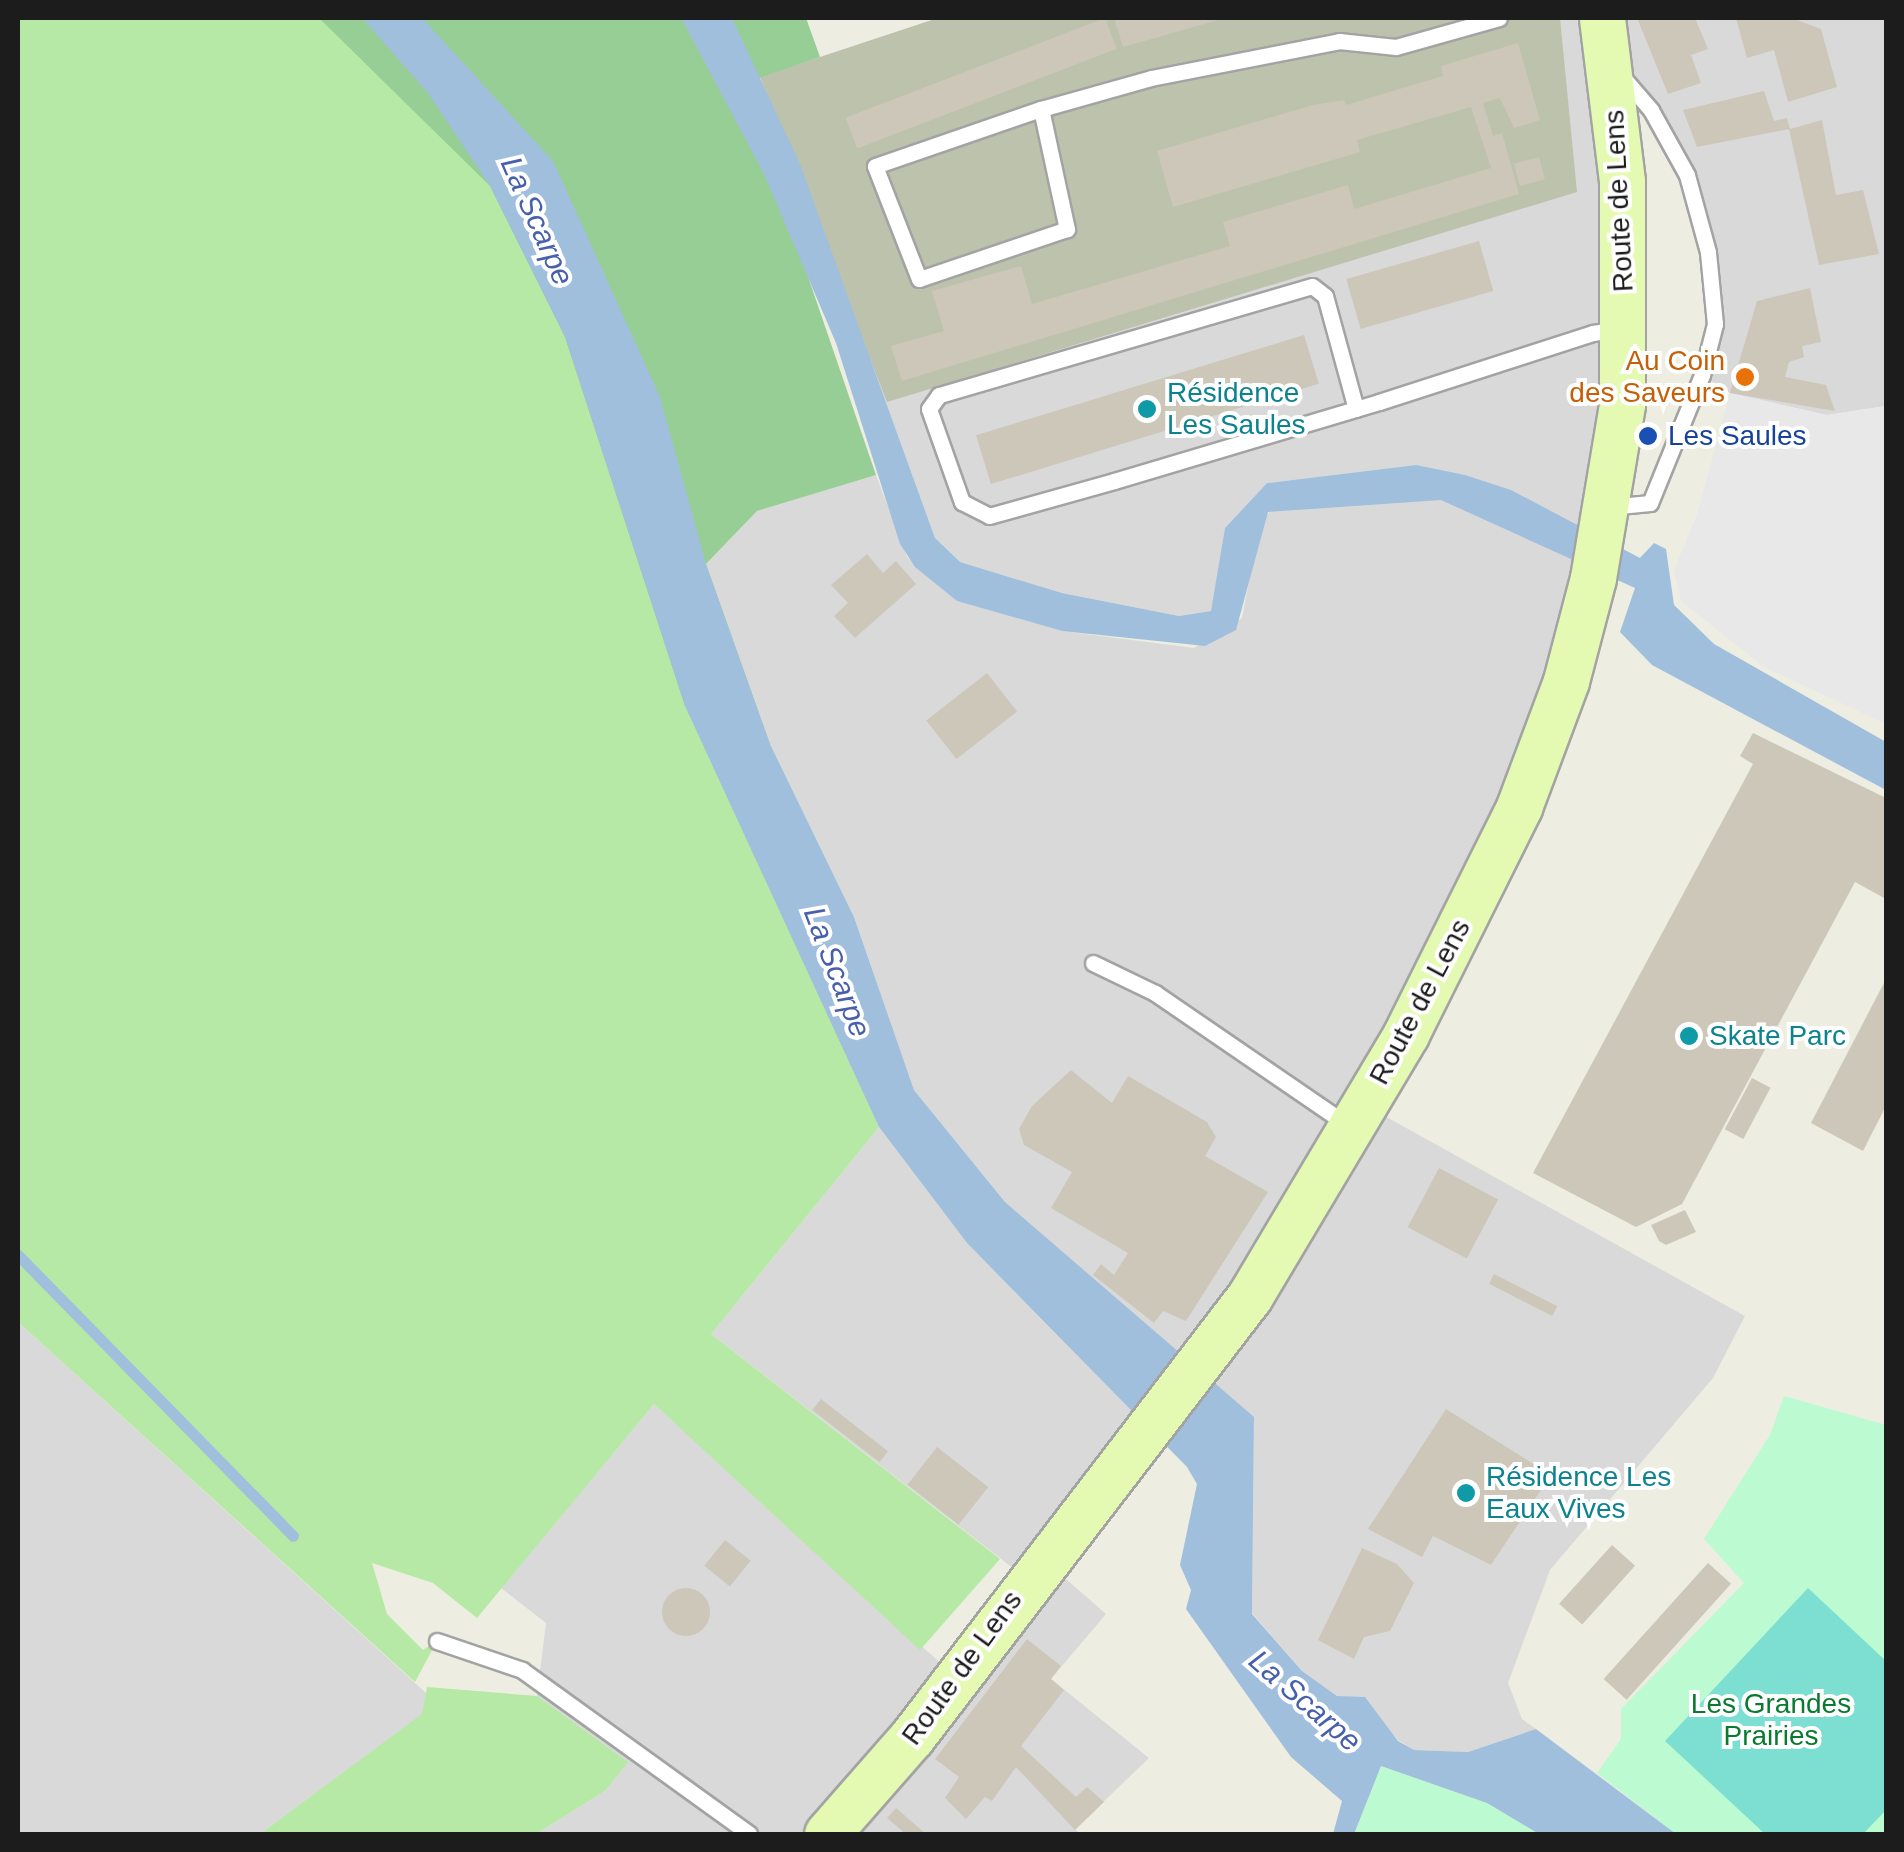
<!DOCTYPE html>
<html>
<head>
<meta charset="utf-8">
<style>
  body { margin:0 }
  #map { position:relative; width:1904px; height:1852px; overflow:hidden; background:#edede1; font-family:Helvetica,sans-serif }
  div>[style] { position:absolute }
  .residential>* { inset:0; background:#dad9d9 }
  .construction>* { inset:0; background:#bcc2ac }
  .grass>* { inset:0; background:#b5e9a5 }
  .forest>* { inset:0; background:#97ce95 }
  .park>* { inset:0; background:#bcfad1 }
  .pitch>* { inset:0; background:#7ddfd2 }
  .parking>* { inset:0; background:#e8e8e8 }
  .water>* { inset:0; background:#a0bfdc }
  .stream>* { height:11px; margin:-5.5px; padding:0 5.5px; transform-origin:5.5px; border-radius:5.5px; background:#a0bfdc }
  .building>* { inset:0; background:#cdc7ba; transform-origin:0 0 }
  .round { border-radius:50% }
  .roads { filter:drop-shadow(2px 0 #a3a3a3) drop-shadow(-2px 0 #a3a3a3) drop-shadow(0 2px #a3a3a3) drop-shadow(0 -2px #a3a3a3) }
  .lane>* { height:15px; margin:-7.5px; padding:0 7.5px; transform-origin:7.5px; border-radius:7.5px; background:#fff }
  .secondary>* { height:45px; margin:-22.5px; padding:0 22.5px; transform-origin:22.5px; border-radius:22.5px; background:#e4fab2 }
  .dots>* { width:28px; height:28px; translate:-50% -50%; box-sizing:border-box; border:5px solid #fff; border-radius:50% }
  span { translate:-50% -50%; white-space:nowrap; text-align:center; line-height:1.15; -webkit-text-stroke:8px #fff; paint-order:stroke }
  .street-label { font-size:28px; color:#1c1c1c }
  .food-label { font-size:28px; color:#c56008 }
  .right { translate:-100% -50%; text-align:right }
  .culture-label { font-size:28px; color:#0d838f }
  .left { translate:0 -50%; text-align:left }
  .transit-label { font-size:28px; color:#164399 }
  .park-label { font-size:28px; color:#0a7a30 }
  .water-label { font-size:30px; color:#4860ac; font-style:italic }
  .frame { position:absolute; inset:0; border:20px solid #1c1c1c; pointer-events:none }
</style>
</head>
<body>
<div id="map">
  <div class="residential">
    <div style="clip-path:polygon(938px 18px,1886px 18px,1886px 406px,1827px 415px,1730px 393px,1702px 375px,1715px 324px,1687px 175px,1628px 82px,1623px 276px,1566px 681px,1365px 1105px,1745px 1316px,1713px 1378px,1550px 1570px,1508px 1683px,1522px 1719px,1536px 1729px,1468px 1752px,1414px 1750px,1398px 1740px,1362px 1700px,1337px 1696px,1302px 1671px,1252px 1613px,1254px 1418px,1005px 1202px,914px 1090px,854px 917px,770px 744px,706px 564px,757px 511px,876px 475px,907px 557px,957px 601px,1062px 631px,1194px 648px,1242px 618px,1261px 520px,1272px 510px,1508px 490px,1416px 465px,1267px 483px,1225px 528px,1212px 611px,1179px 616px,1062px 593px,960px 562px,945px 550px,935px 538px,800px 164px,760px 77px)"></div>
    <div style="clip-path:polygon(879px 1127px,967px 1243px,1150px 1426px,1043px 1559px,1106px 1614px,1051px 1679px,1149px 1758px,1075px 1829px,1080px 1834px,536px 1834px,605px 1791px,627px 1762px,537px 1696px,546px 1623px,501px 1588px,654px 1404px,957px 1678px,1027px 1579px,711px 1334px)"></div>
    <div style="clip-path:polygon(18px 1322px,426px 1693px,423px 1714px,260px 1834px,18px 1834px)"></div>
  </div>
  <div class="construction">
    <div style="clip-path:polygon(938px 18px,1560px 18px,1577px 192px,887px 402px,760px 77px)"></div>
  </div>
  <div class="grass">
    <div style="clip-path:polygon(18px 18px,395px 18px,505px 149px,812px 906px,842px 1043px,879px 1127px,711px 1334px,1000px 1559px,920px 1650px,654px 1404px,477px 1618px,433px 1583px,372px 1563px,387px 1614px,423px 1650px,437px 1641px,415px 1682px,18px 1322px)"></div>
    <div style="clip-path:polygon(427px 1687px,537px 1696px,628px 1762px,605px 1791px,536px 1834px,260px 1834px,422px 1714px)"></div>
  </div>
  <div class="forest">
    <div style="clip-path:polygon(319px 18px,806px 18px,820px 57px,742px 84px,876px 475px,757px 511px,706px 564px,770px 744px,685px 706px,565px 337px,490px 186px)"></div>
  </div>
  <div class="park">
    <div style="clip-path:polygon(1784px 1396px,1886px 1425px,1886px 1834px,1676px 1834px,1597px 1773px,1621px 1739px,1621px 1709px,1744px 1583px,1704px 1539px,1770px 1435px)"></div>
    <div style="clip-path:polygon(1381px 1766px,1487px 1803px,1539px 1834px,1354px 1834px)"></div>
  </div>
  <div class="pitch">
    <div style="clip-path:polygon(1808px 1588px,1886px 1661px,1886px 1810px,1863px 1834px,1765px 1834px,1665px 1741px)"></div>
  </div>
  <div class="parking">
    <div style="clip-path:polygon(1730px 393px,1827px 415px,1886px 406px,1886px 724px,1764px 667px,1681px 601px,1674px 570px,1697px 515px)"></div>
  </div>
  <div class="water">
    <div style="clip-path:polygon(362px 18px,422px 18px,553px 161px,660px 397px,706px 564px,770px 744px,854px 917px,914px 1090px,1005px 1202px,1254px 1417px,1252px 1614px,1302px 1671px,1337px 1696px,1365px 1697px,1398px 1741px,1414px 1750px,1468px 1752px,1536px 1729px,1676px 1834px,1539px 1834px,1487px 1803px,1381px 1766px,1354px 1834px,1333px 1834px,1342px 1801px,1291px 1757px,1186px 1609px,1191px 1590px,1180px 1565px,1197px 1484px,1187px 1467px,967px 1243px,879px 1127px,685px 706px,565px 337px,490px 186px,428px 93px)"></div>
    <div style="clip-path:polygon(681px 18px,732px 18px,800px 164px,935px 538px,960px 562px,1062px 593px,1179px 616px,1211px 611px,1225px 528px,1267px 483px,1416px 465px,1465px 475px,1511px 490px,1640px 558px,1654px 543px,1666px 549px,1674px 605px,1714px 644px,1886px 742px,1886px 790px,1652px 665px,1620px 632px,1635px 588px,1441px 500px,1268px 512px,1236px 630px,1205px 646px,1062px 631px,957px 601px,915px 567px,900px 544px,836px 343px,763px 172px)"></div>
  </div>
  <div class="stream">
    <div style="left:18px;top:1255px;width:393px;rotate:45.6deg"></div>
  </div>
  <div class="building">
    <div style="left:1105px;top:18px;width:33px;height:278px;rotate:69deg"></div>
    <div style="clip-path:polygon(1114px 18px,1222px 18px,1222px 19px,1123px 47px)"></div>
    <div style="clip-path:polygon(1637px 18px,1695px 18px,1708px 49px,1691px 55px,1701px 83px,1668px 94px)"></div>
    <div style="clip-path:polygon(1736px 18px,1792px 18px,1821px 29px,1837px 87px,1788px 102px,1774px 50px,1747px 58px)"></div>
    <div style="clip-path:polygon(1518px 43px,1540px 120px,1514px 128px,1500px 98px,1483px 103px,1493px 136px,1502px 133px,1519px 194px,902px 381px,891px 346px,944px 331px,932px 291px,1021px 266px,1032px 304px,1230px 246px,1223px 222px,1348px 185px,1354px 209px,1491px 168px,1471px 107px,1357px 140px,1360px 152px,1173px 207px,1157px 151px,1313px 105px,1344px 100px,1346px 105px,1443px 76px,1441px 66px)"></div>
    <div style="clip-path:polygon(1764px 91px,1774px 121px,1787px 118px,1790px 129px,1822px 120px,1836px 195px,1863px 190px,1879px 254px,1819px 265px,1789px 129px,1697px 147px,1683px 110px)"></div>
    <div style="left:1539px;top:157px;width:23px;height:26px;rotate:75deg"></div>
    <div style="left:1479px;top:241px;width:52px;height:138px;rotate:74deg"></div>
    <div style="clip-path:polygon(1810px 288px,1821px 342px,1802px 346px,1804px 357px,1789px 362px,1785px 377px,1826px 385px,1835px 411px,1730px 393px,1757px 301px)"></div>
    <div style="left:1304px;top:335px;width:51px;height:343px;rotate:73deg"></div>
    <div style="clip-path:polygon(867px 554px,883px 573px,896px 561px,916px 584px,855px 638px,834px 616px,848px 603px,831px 585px)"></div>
    <div style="left:987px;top:673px;width:49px;height:77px;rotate:52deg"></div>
    <div style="clip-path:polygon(1753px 733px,1886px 798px,1886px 899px,1855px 882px,1682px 1204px,1636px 1227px,1533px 1173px,1753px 764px,1740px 756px)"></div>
    <div style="clip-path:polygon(1886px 979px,1886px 1106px,1863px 1151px,1811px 1123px)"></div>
    <div style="clip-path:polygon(1071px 1070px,1112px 1103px,1128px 1076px,1207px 1122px,1216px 1137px,1205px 1156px,1268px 1192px,1186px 1321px,1163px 1311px,1154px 1323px,1093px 1275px,1101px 1264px,1114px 1275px,1128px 1253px,1051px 1208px,1072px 1172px,1024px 1145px,1019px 1129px,1032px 1106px)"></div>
    <div style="left:1752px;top:1078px;width:21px;height:58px;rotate:28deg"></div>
    <div style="left:1439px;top:1168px;width:67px;height:67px;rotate:28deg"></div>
    <div style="clip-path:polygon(1685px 1210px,1696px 1232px,1666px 1245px,1659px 1241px,1651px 1225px)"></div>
    <div style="left:1494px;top:1274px;width:71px;height:11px;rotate:27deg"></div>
    <div style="left:821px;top:1399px;width:85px;height:14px;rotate:38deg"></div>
    <div style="clip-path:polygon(1446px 1409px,1551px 1475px,1491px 1565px,1433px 1536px,1422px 1557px,1368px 1529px)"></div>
    <div style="left:937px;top:1447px;width:65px;height:48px;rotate:38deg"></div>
    <div style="left:725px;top:1540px;width:33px;height:33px;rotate:39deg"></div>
    <div style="left:1612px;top:1545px;width:31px;height:79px;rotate:42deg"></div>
    <div style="clip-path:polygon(1362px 1548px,1397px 1564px,1414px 1583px,1390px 1631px,1364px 1637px,1354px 1659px,1318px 1640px)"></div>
    <div style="left:1708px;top:1563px;width:31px;height:156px;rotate:42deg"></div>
    <div class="round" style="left:662px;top:1588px;width:48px;height:48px"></div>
    <div style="clip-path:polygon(1027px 1639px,1061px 1666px,1051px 1679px,1064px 1690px,1021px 1746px,1076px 1797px,1087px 1787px,1104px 1802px,1075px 1830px,1016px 1767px,992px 1801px,985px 1797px,966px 1819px,945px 1798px,959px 1777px,935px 1759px)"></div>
    <div style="clip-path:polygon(896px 1808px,926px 1834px,906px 1834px,887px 1818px)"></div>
  </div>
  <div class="roads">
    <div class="lane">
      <div style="left:1041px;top:109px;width:123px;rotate:77.8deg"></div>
      <div style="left:1067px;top:229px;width:156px;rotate:161.3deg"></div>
      <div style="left:919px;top:279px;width:121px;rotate:-111.3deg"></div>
      <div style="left:875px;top:166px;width:176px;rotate:-19deg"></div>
      <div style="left:1041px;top:109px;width:114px;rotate:-15.7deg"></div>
      <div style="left:1151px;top:78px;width:192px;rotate:-11.1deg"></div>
      <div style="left:1339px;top:41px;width:57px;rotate:6deg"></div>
      <div style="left:1396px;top:47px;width:107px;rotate:-15.7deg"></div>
      <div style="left:1356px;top:409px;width:117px;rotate:-105.3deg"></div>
      <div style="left:1325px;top:296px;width:16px;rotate:-142deg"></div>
      <div style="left:1312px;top:286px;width:389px;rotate:163.7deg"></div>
      <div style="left:939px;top:395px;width:17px;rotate:126deg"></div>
      <div style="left:929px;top:409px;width:99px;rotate:70.5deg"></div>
      <div style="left:962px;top:502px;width:30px;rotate:27deg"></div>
      <div style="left:989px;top:516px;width:130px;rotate:-15.6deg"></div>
      <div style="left:1114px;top:481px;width:277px;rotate:-16.6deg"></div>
      <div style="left:1379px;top:402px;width:225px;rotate:-17.9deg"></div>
      <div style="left:1593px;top:333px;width:26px;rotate:-9deg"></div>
      <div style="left:1609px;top:507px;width:41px;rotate:-5.6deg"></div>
      <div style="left:1650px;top:503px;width:138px;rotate:-67.9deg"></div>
      <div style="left:1702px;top:375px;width:53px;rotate:-75.7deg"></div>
      <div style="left:1715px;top:324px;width:72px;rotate:-95.6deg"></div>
      <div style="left:1708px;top:252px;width:80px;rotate:-105.3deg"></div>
      <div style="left:1687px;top:175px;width:74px;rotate:-119deg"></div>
      <div style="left:1651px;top:110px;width:48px;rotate:-130.7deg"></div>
      <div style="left:1093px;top:963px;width:69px;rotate:25.8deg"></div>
      <div style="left:1155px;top:993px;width:234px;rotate:34.4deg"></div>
      <div style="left:437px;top:1641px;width:90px;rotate:18.8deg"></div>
      <div style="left:522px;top:1670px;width:280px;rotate:35.8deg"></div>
    </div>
    <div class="secondary">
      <div style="left:827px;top:1834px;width:129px;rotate:-48.8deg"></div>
      <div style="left:912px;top:1737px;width:556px;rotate:-52.53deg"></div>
      <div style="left:1250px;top:1296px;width:305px;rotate:-59.2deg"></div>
      <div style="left:1406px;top:1034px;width:254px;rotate:-63.5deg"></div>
      <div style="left:1519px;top:807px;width:134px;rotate:-69.5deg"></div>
      <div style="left:1566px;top:681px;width:106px;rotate:-75.3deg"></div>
      <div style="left:1593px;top:578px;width:176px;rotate:-80.5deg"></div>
      <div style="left:1622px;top:404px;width:223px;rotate:-90deg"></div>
      <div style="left:1622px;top:181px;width:164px;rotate:-97deg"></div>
    </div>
  </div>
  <div class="dots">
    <div style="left:1745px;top:377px;background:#e8710a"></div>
    <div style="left:1147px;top:409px;background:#0f9aa8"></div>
    <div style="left:1648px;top:436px;background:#1a4fb4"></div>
    <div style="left:1689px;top:1036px;background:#0f9aa8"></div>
    <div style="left:1466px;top:1493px;background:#0f9aa8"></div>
  </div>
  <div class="street-label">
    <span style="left:1619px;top:201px;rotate:-93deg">Route de Lens</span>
    <span style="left:1420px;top:1002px;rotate:-62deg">Route de Lens</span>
    <span style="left:962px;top:1668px;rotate:-54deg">Route de Lens</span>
  </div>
  <div class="food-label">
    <span class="right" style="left:1725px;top:377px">Au Coin<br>des Saveurs</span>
  </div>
  <div class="culture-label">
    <span class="left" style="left:1167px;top:409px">Résidence<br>Les Saules</span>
    <span class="left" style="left:1709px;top:1036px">Skate Parc</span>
    <span class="left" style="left:1486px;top:1493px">Résidence Les<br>Eaux Vives</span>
  </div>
  <div class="transit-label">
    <span class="left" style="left:1668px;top:436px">Les Saules</span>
  </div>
  <div class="park-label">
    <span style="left:1771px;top:1720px">Les Grandes<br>Prairies</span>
  </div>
  <div class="water-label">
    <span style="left:537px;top:221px;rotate:66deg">La Scarpe</span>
    <span style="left:837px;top:972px;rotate:69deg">La Scarpe</span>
    <span style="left:1305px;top:1701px;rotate:41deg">La Scarpe</span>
  </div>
  <div class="frame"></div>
</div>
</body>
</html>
